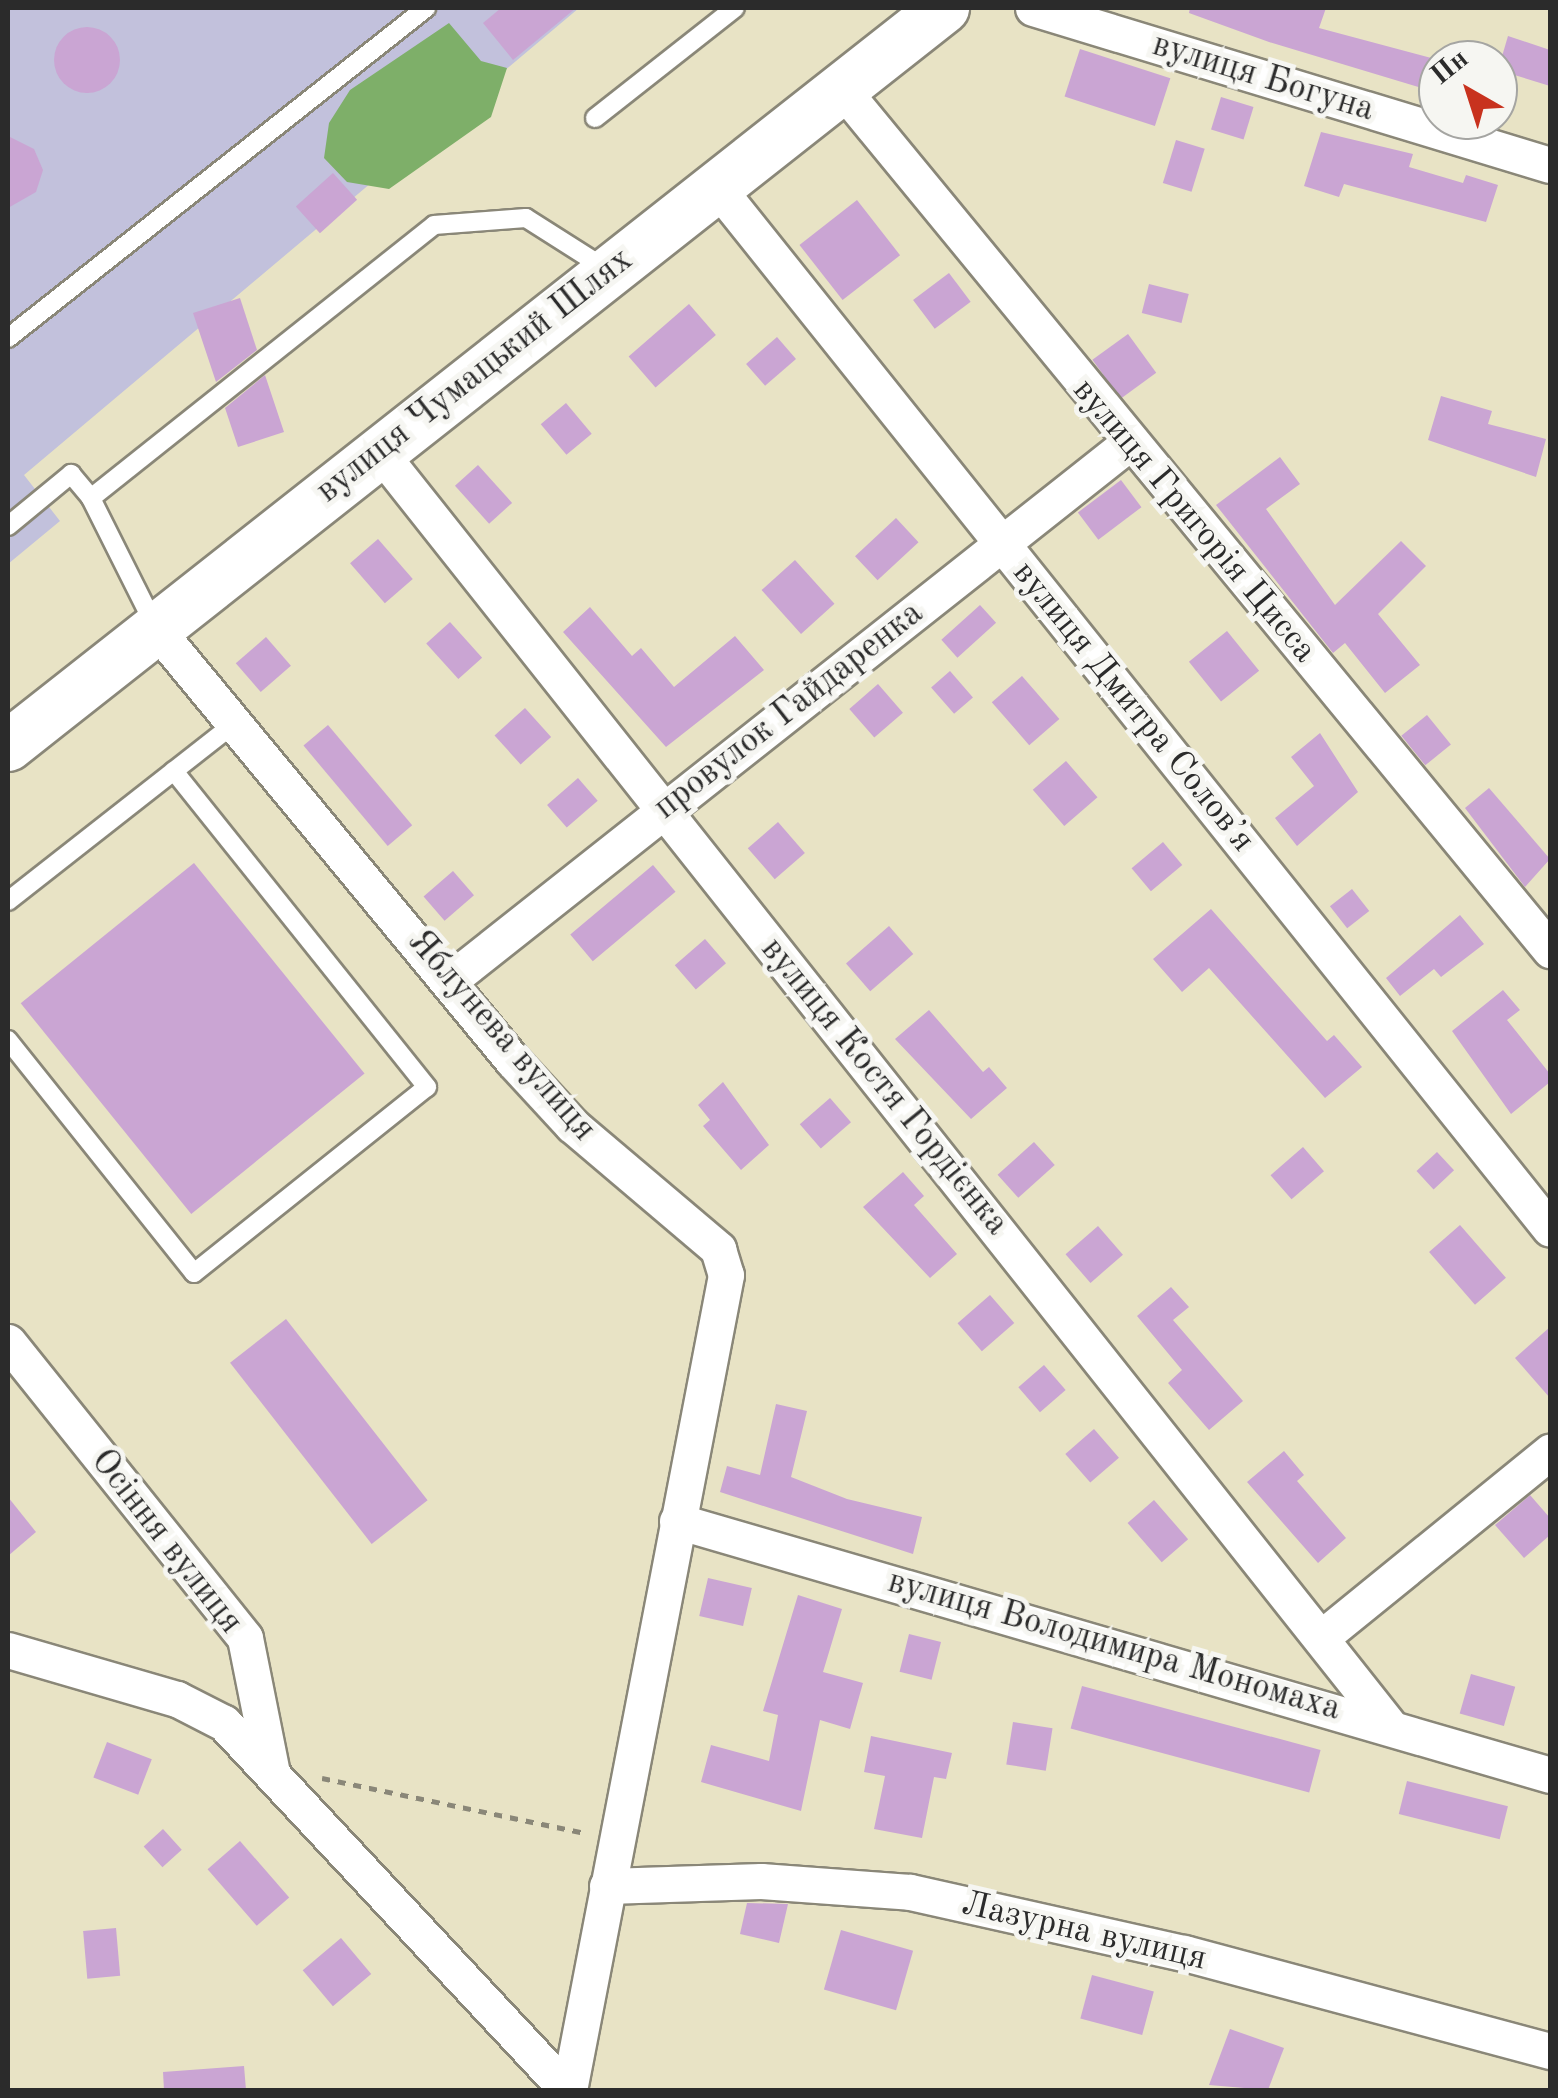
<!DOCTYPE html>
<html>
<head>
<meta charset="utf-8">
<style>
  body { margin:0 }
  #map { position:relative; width:1558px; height:2098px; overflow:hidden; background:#e8e3c5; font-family:"Old Standard TT",serif }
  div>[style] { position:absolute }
  .industrial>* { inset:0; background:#c2c1dc }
  .forest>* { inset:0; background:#7eaf69 }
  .building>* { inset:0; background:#caa5d3; transform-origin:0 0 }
  .round { border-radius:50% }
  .path>* { height:5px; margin-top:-2.5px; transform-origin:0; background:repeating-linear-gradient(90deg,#8a8778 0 8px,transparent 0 16px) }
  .roads { filter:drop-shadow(2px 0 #8a8778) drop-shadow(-2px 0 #8a8778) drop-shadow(0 2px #8a8778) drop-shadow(0 -2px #8a8778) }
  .lane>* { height:18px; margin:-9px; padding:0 9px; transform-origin:9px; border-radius:9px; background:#fff }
  .street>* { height:35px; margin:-17.5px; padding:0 17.5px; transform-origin:17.5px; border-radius:17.5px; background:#fff }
  .secondary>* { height:50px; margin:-25px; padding:0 25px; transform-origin:25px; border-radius:25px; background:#fff }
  span { translate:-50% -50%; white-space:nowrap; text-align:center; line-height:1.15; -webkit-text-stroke:10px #f6f6f2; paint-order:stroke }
  .street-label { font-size:35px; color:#2b2b2b }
  .frame { position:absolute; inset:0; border:10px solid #2b2b2b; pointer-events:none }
  .north { position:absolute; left:1418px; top:40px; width:100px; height:100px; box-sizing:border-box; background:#f6f6f2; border:2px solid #a5a5a2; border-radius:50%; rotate:321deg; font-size:28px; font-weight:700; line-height:40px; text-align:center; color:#2b2b2b }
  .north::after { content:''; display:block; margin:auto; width:35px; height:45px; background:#c8321e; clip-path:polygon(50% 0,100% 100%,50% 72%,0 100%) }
</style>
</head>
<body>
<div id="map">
  <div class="industrial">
    <div style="clip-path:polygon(8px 8px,579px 8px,24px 475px,60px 521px,8px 564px)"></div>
  </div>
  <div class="forest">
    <div style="clip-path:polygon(449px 23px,481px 61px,507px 68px,491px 117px,389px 189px,347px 182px,324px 158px,329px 123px,350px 90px)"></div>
  </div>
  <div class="building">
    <div style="clip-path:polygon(501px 8px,576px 8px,513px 60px,483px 23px)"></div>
    <div style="clip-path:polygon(1190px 8px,1326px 8px,1319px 28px,1435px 59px,1425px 89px,1269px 42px,1189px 13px)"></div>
    <div class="round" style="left:54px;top:27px;width:66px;height:66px"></div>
    <div style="clip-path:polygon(1508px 36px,1550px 50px,1550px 86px,1498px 70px)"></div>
    <div style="left:1080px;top:49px;width:95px;height:50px;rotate:18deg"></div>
    <div style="left:1221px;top:97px;width:34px;height:34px;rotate:17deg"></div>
    <div style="clip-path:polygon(1321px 132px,1413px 154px,1409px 167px,1463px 183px,1466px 175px,1498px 185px,1486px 222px,1344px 184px,1339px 197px,1304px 186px)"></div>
    <div style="clip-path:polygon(8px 136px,34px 149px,43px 170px,36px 192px,8px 208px)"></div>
    <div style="left:1176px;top:140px;width:30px;height:45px;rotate:17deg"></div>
    <div style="left:333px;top:173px;width:36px;height:50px;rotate:48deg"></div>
    <div style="left:857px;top:200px;width:70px;height:73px;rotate:52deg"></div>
    <div style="left:949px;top:273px;width:36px;height:45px;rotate:53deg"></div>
    <div style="left:1149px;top:284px;width:41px;height:30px;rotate:14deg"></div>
    <div style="clip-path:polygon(240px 298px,257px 350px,216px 382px,193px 313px)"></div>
    <div style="left:689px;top:304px;width:41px;height:80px;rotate:49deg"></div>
    <div style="left:1128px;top:334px;width:48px;height:44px;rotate:54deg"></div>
    <div style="left:777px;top:337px;width:29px;height:41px;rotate:49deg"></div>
    <div style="clip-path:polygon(265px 375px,284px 432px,238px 447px,225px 408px)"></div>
    <div style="clip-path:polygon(1441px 396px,1492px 411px,1488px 424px,1546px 439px,1536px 477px,1428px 440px)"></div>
    <div style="left:566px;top:403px;width:40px;height:33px;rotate:50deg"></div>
    <div style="clip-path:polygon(1280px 457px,1300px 484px,1266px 509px,1335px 605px,1401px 541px,1426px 566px,1378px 614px,1420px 665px,1385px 693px,1345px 643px,1333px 653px,1216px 505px)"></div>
    <div style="left:478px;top:465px;width:51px;height:31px;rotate:48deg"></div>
    <div style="left:1121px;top:480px;width:34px;height:54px;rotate:53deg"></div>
    <div style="left:896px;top:518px;width:33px;height:56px;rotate:47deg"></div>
    <div style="left:378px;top:539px;width:53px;height:37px;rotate:49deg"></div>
    <div style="left:795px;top:560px;width:59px;height:45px;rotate:48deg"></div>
    <div style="left:980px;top:605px;width:24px;height:52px;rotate:48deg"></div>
    <div style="clip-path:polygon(590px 607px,632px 656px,641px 648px,674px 687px,735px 636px,764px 670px,666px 747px,563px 632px)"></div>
    <div style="left:450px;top:622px;width:48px;height:32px;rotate:48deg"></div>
    <div style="left:1227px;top:631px;width:51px;height:49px;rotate:51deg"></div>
    <div style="left:266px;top:637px;width:38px;height:40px;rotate:49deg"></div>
    <div style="left:950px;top:671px;width:35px;height:25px;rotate:49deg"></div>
    <div style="left:1022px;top:676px;width:57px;height:40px;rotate:49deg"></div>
    <div style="left:878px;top:684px;width:38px;height:38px;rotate:49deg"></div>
    <div style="left:525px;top:708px;width:39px;height:41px;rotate:48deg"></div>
    <div style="left:1427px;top:715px;width:38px;height:33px;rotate:51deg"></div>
    <div style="left:328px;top:725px;width:131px;height:32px;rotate:50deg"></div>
    <div style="clip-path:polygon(1320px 733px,1358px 792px,1297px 846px,1275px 818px,1314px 786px,1291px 757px)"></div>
    <div style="left:1066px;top:761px;width:48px;height:44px;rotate:49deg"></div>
    <div style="left:578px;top:778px;width:30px;height:41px;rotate:49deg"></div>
    <div style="clip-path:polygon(1489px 788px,1550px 859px,1525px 887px,1465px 808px)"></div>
    <div style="left:778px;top:822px;width:41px;height:40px;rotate:49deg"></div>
    <div style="left:1163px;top:842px;width:30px;height:41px;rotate:50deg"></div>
    <div style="left:194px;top:863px;width:271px;height:223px;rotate:51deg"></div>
    <div style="left:653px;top:865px;width:35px;height:108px;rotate:50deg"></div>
    <div style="left:453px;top:871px;width:32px;height:39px;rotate:49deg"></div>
    <div style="left:1352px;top:889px;width:28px;height:28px;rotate:52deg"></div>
    <div style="clip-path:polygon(1211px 909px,1327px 1041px,1334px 1035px,1362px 1067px,1325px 1098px,1209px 968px,1182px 992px,1153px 959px)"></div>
    <div style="clip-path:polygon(1460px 915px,1484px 944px,1441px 977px,1434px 969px,1400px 996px,1386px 978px)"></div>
    <div style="left:889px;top:926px;width:37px;height:57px;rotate:49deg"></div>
    <div style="left:705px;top:939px;width:32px;height:40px;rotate:49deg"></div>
    <div style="clip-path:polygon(1503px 990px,1520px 1010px,1507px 1020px,1550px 1074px,1550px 1082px,1511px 1114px,1452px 1031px)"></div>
    <div style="clip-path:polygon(929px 1010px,983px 1072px,989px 1067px,1007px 1088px,971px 1119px,895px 1039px)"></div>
    <div style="clip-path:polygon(723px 1082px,769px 1145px,741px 1170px,703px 1126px,710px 1120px,698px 1105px)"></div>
    <div style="left:830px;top:1098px;width:32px;height:40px;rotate:49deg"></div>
    <div style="left:1034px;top:1142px;width:31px;height:49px;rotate:48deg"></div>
    <div style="left:1303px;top:1147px;width:32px;height:43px;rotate:49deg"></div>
    <div style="left:1437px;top:1152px;width:25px;height:28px;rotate:47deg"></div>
    <div style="clip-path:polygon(903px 1172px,924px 1196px,914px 1205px,957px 1254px,930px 1278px,863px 1207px)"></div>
    <div style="left:1460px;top:1225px;width:70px;height:41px;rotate:49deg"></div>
    <div style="left:1098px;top:1226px;width:38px;height:43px;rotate:49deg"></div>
    <div style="clip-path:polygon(1171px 1287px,1189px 1307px,1173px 1320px,1243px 1401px,1209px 1430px,1168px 1383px,1182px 1370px,1137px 1316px)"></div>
    <div style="left:990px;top:1295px;width:37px;height:43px;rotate:49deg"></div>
    <div style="left:286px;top:1319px;width:230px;height:71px;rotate:52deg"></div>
    <div style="clip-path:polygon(1550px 1327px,1550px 1398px,1515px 1358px)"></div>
    <div style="left:1044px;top:1365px;width:33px;height:34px;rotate:49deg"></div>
    <div style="clip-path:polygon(776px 1404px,807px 1411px,791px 1477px,847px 1499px,922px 1517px,913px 1554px,720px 1492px,727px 1466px,760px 1475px)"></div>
    <div style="left:1094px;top:1429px;width:38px;height:38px;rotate:49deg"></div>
    <div style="clip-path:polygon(1284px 1451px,1304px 1475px,1297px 1481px,1346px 1538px,1318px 1563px,1247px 1482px)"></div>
    <div style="clip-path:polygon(1530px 1495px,1550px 1518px,1550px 1535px,1524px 1558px,1495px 1525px)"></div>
    <div style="clip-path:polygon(8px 1497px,36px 1532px,8px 1556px)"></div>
    <div style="left:1154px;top:1500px;width:52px;height:35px;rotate:49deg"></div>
    <div style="left:708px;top:1578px;width:45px;height:39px;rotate:13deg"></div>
    <div style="clip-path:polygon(798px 1595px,842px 1609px,823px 1672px,863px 1683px,850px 1729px,820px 1720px,801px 1811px,701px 1782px,711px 1745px,769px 1761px,778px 1715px,763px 1711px)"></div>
    <div style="left:909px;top:1634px;width:33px;height:39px;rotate:14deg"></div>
    <div style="left:1471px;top:1674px;width:46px;height:41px;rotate:16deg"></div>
    <div style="left:1082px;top:1686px;width:247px;height:44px;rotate:15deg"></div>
    <div style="left:1013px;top:1722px;width:40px;height:43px;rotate:9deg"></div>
    <div style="clip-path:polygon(871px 1736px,952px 1753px,946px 1779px,934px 1777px,922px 1838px,874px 1829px,885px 1776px,864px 1772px)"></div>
    <div style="left:107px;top:1742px;width:48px;height:38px;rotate:21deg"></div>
    <div style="left:1407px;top:1781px;width:104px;height:34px;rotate:14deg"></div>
    <div style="left:163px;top:1829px;width:28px;height:26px;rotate:48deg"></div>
    <div style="left:240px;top:1841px;width:75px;height:43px;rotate:49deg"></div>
    <div style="clip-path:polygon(747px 1903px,788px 1904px,779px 1943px,740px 1934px)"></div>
    <div style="left:116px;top:1928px;width:48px;height:33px;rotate:85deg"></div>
    <div style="left:841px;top:1930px;width:75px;height:62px;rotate:16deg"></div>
    <div style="left:341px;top:1938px;width:47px;height:50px;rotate:50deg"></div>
    <div style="left:1092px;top:1975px;width:64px;height:45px;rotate:15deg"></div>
    <div style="clip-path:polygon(1230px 2029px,1284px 2048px,1268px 2090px,1209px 2085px)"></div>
    <div style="clip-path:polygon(244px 2066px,246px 2090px,164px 2090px,163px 2072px)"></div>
  </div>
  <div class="path">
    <div style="left:322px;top:1778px;width:270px;rotate:11.8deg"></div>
  </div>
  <div class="roads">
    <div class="lane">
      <div style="left:595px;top:118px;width:178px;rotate:-38.2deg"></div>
      <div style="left:8px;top:338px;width:533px;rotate:-38.29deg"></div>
      <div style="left:8px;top:526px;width:82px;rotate:-39.5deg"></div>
      <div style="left:71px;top:474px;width:31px;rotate:50deg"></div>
      <div style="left:154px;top:624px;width:141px;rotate:-116.6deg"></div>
      <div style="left:91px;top:498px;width:438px;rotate:-38.5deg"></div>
      <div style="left:434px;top:225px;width:92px;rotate:-4.4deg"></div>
      <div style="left:526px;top:218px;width:97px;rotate:32.4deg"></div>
      <div style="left:8px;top:901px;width:288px;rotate:-38.1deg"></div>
      <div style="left:8px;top:1040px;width:298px;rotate:51.4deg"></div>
      <div style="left:194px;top:1273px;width:298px;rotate:-38.6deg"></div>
      <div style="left:427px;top:1087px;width:405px;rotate:-128.7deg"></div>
    </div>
    <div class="street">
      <div style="left:1033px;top:8px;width:540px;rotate:16.89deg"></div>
      <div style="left:842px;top:89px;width:1115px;rotate:50.57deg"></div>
      <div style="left:716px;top:186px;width:1335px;rotate:51.35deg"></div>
      <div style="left:378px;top:450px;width:1627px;rotate:51.59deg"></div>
      <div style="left:156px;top:629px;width:560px;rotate:50.43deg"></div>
      <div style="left:513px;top:1061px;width:87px;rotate:47.3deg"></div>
      <div style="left:572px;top:1125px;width:192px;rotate:40.3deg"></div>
      <div style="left:718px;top:1249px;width:27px;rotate:73deg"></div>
      <div style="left:726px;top:1275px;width:830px;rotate:100.9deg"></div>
      <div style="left:450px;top:980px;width:866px;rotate:-38.34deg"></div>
      <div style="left:8px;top:1342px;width:379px;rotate:51.3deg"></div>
      <div style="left:245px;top:1638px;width:133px;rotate:78.7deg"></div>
      <div style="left:677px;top:1521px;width:909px;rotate:16.22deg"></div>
      <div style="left:1322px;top:1637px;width:294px;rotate:-39.1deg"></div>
      <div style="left:8px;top:1650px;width:176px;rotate:16.2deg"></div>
      <div style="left:177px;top:1699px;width:53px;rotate:27.1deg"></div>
      <div style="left:224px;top:1723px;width:502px;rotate:46.94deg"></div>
      <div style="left:607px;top:1886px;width:154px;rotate:-1.9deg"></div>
      <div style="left:761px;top:1881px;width:149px;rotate:4.2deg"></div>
      <div style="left:910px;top:1892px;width:281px;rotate:12.6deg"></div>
      <div style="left:1184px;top:1953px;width:379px;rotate:15deg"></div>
    </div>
    <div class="secondary">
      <div style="left:8px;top:746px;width:1192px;rotate:-38.25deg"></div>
    </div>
  </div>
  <div class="street-label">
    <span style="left:1263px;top:78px;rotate:17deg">вулиця Богуна</span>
    <span style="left:475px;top:376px;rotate:-38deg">вулиця Чумацький Шлях</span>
    <span style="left:1194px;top:521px;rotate:50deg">вулиця Григорія Цисса</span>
    <span style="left:1133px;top:707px;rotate:51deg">вулиця Дмитра Соловʼя</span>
    <span style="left:789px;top:711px;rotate:-38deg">провулок Гайдаренка</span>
    <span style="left:501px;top:1036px;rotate:49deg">Яблунева вулиця</span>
    <span style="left:884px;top:1087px;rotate:51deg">вулиця Костя Гордієнка</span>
    <span style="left:166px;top:1542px;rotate:52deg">Осіння вулиця</span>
    <span style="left:1114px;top:1646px;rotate:16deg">вулиця Володимира Мономаха</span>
    <span style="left:1084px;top:1932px;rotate:13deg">Лазурна вулиця</span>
  </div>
  <div class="frame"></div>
  <div class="north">Пн</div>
</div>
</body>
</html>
